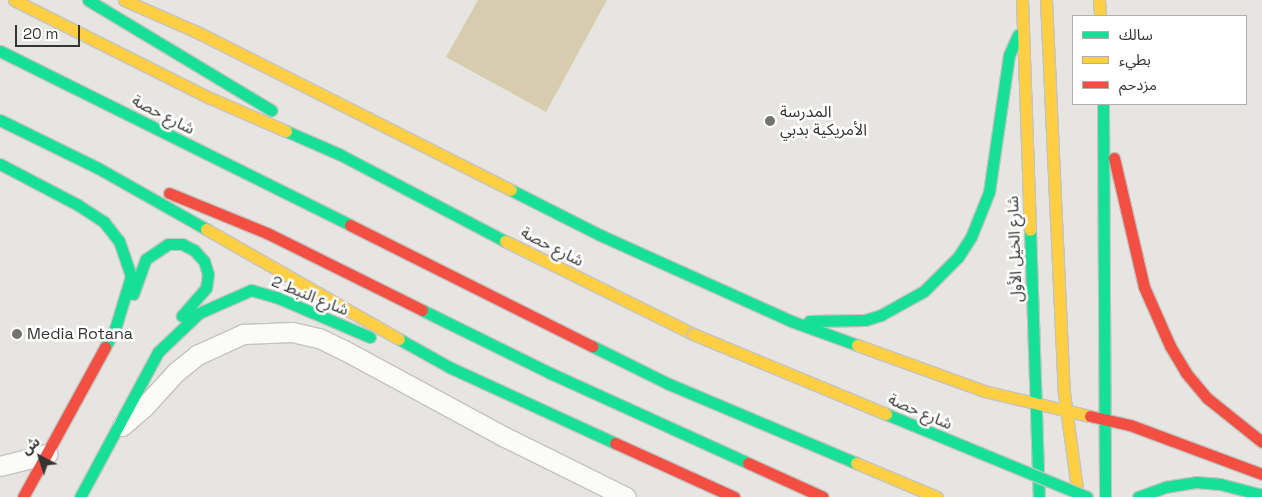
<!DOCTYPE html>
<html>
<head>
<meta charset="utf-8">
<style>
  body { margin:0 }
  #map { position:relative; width:1262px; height:497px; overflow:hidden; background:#e6e5e1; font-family:"Space Grotesk","Noto Sans Arabic",sans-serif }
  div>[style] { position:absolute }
  .green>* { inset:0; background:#d7cdae }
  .roads { filter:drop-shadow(1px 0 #c4c3c0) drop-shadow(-1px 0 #c4c3c0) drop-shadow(0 1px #c4c3c0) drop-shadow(0 -1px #c4c3c0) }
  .street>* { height:19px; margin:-9.5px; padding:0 9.5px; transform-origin:9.5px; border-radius:9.5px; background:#fbfbfa }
  .fast>* { height:11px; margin:-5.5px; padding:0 5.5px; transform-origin:5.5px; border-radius:5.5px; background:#16e098 }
  .slow>* { height:11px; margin:-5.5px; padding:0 5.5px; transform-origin:5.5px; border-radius:5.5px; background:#ffcf43 }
  .jam>* { height:11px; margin:-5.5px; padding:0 5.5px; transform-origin:5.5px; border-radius:5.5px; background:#f24e42 }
  .bridges { filter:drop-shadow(1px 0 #c4c3c0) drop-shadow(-1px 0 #c4c3c0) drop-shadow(0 1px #c4c3c0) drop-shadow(0 -1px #c4c3c0) }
  .fast-bridge>* { height:11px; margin:-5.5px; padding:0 5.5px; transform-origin:5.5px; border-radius:5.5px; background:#16e098 }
  .slow-bridge>* { height:11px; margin:-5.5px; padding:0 5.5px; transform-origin:5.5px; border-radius:5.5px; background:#ffcf43 }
  .dots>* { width:14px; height:14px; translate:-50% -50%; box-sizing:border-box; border:2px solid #fff; border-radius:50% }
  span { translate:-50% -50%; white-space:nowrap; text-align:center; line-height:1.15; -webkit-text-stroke:5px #fff; paint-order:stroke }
  .poi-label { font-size:16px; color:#353533 }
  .left { translate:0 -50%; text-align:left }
  .street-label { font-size:16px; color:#353533 }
  .legend { position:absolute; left:1072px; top:15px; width:175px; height:90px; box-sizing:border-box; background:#fff; border:1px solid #aeaead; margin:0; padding:6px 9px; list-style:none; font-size:15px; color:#353533 }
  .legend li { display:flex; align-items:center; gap:10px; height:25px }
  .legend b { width:25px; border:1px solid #aeaead }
  .north { position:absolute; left:15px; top:432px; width:50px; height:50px; -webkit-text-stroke:4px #fff; paint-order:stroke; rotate:320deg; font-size:14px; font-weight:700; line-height:20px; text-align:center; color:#353533 }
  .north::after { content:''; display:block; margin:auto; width:18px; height:22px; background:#353533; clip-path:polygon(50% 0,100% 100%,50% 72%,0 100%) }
  .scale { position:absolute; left:15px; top:25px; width:65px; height:22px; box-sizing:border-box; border:2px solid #353533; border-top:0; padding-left:6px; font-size:15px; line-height:18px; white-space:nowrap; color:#353533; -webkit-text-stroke:4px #fff; paint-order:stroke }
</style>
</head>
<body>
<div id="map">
  <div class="green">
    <div style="clip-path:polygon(478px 0,607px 0,546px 112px,446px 57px)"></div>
  </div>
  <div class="roads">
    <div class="street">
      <div style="left:122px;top:426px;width:28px;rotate:-41deg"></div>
      <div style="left:143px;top:408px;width:49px;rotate:-47.5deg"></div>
      <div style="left:176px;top:372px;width:27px;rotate:-39deg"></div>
      <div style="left:197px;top:355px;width:51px;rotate:-24.5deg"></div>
      <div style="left:243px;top:334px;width:49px;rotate:-2.3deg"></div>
      <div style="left:292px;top:332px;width:28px;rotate:13deg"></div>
      <div style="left:319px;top:338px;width:28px;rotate:26deg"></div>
      <div style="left:344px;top:350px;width:183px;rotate:28.4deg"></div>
      <div style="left:505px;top:437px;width:135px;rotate:26.4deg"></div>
      <div style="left:0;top:466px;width:49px;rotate:-14.3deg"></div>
    </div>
    <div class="fast">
      <div style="left:88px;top:0;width:214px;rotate:31deg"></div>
      <div style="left:0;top:51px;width:391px;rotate:26.4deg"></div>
      <div style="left:1103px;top:104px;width:393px;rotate:89.7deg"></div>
      <div style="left:0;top:120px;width:109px;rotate:26.1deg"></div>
      <div style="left:98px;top:168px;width:124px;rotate:29.5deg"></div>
      <div style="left:286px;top:131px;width:58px;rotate:23.5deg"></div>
      <div style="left:339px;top:154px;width:187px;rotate:27.7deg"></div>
      <div style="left:0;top:164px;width:88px;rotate:27.7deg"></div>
      <div style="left:78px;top:205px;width:31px;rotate:33deg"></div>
      <div style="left:104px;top:222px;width:24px;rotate:52deg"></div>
      <div style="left:119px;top:241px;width:37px;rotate:71deg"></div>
      <div style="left:131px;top:276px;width:55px;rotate:106.8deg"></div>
      <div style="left:115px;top:329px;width:21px;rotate:119deg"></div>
      <div style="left:511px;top:190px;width:100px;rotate:26.8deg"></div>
      <div style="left:600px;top:235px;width:209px;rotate:24.2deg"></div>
      <div style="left:791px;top:321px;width:70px;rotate:20deg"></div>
      <div style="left:1030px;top:230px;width:267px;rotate:88.1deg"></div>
      <div style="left:133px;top:294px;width:37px;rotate:-70deg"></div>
      <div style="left:146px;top:259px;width:27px;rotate:-34deg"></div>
      <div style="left:168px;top:244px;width:14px"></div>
      <div style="left:182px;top:244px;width:13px;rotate:27deg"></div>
      <div style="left:194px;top:250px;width:15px;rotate:48deg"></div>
      <div style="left:204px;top:261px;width:14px;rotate:73deg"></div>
      <div style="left:208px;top:274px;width:14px;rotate:98deg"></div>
      <div style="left:206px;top:288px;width:37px;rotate:131deg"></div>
      <div style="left:422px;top:310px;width:143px;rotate:26.2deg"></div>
      <div style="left:550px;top:373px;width:217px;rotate:24.4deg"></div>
      <div style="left:809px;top:321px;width:56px;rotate:-1deg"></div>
      <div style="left:865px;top:320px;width:17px;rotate:-17deg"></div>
      <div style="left:881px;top:315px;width:49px;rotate:-29.2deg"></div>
      <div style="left:924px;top:291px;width:48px;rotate:-45deg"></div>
      <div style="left:958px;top:257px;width:24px;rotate:-57deg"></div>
      <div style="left:971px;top:237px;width:48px;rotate:-68.2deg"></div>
      <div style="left:989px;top:192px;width:138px;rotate:-81.7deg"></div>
      <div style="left:1009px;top:55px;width:22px;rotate:-66deg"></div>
      <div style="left:399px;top:339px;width:57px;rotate:29.2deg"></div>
      <div style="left:449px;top:367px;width:183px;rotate:24.6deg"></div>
      <div style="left:592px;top:346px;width:86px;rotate:26.3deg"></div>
      <div style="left:669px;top:384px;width:203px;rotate:22.9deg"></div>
      <div style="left:80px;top:497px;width:165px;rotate:-61.7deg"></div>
      <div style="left:158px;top:352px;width:57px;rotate:-43.6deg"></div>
      <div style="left:199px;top:313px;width:57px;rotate:-23.9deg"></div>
      <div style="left:251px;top:290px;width:26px;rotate:16deg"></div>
      <div style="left:276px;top:297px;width:102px;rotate:23.1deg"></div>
      <div style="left:1138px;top:497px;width:29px;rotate:-20deg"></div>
      <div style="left:1165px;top:487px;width:31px;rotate:-9deg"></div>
      <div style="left:1196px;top:482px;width:24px;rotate:5deg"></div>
      <div style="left:1220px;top:484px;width:43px;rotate:14.7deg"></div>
    </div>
    <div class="slow">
      <div style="left:14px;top:0;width:219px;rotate:26.6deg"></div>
      <div style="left:210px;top:98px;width:83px;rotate:23.5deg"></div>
      <div style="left:124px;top:0;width:82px;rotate:23.7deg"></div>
      <div style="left:199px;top:33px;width:349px;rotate:26.7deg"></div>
      <div style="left:1022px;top:0;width:230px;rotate:88deg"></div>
      <div style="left:1046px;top:0;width:393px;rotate:87.4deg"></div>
      <div style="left:1064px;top:393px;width:105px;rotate:82.3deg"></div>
      <div style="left:1099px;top:0;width:16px;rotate:86deg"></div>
      <div style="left:206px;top:229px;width:222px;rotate:29.7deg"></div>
      <div style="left:505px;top:241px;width:210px;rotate:26.3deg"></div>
      <div style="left:857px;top:345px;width:135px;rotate:19.9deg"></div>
      <div style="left:984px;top:391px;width:109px;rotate:13.3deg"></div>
      <div style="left:856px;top:463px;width:88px;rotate:22.8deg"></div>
    </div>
    <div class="jam">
      <div style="left:1114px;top:158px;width:132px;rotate:76.9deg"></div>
      <div style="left:1144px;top:287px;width:64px;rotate:66.2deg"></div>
      <div style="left:1170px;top:346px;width:31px;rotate:59deg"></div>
      <div style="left:1186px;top:373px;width:33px;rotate:50deg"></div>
      <div style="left:1207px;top:398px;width:70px;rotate:38.7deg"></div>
      <div style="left:169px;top:193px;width:106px;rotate:22.2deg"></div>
      <div style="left:267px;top:233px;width:173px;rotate:26.4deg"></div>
      <div style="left:350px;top:225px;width:271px;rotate:26.6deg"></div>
      <div style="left:1090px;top:416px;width:41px;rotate:12.7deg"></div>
      <div style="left:1130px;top:425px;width:141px;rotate:20.4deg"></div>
      <div style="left:615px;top:443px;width:131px;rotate:24.4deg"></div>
      <div style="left:748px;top:463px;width:82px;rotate:24.4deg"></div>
      <div style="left:23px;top:497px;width:171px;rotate:-61.3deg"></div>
    </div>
  </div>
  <div class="bridges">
    <div class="fast-bridge">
      <div style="left:886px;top:414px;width:217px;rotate:22.4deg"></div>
    </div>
    <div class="slow-bridge">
      <div style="left:693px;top:334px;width:209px;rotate:22.5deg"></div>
    </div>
  </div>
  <div class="dots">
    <div style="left:770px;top:121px;background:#737370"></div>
    <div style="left:17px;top:334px;background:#737370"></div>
  </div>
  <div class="poi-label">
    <span class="left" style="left:780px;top:121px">المدرسة<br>الأمريكية بدبي</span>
    <span class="left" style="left:27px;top:334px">Media Rotana</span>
  </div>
  <div class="street-label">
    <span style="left:163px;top:115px;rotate:27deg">شارع حصة</span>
    <span style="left:552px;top:247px;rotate:27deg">شارع حصة</span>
    <span style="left:1015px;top:249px;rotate:-92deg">شارع الخيل الأول</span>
    <span style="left:310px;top:296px;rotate:22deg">شارع النبط 2</span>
    <span style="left:920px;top:412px;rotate:23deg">شارع حصة</span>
  </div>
  <ul class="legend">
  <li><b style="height:6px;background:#16e098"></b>سالك</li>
  <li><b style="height:6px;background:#ffcf43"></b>بطيء</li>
  <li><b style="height:6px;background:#f24e42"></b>مزدحم</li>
  </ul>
  <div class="north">ش</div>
  <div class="scale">20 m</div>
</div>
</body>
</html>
